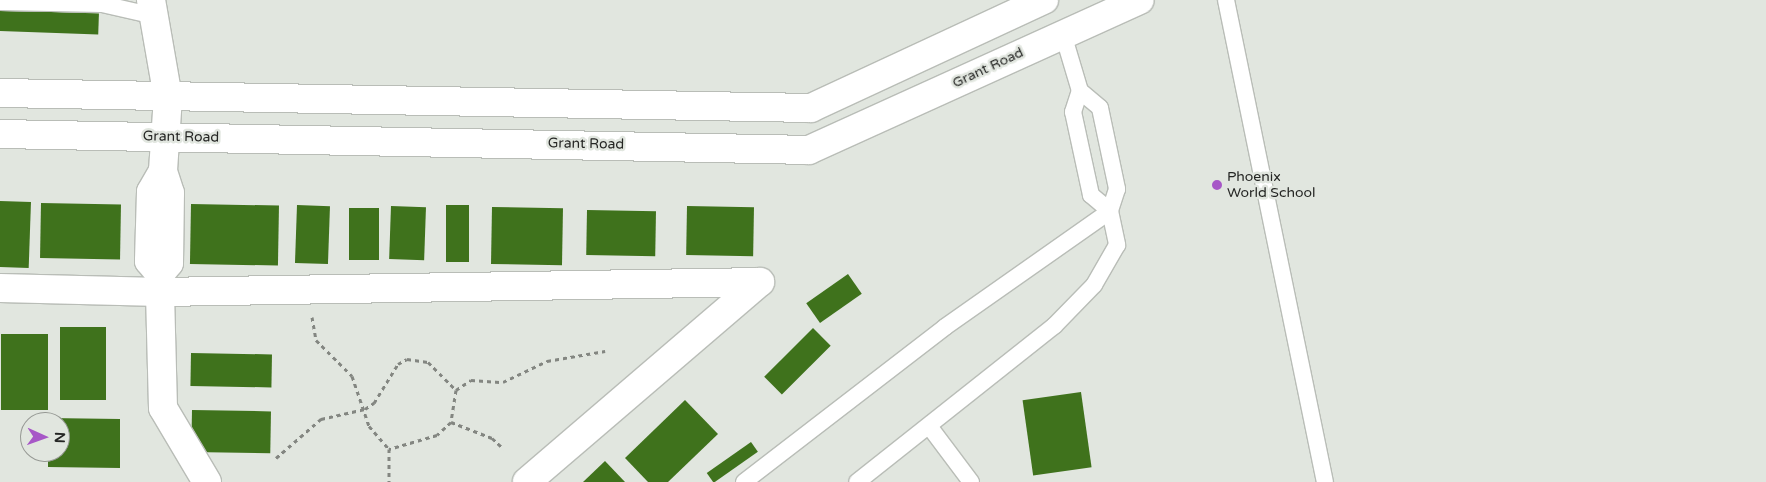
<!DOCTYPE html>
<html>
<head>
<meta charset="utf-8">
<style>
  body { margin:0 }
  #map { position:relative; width:1766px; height:482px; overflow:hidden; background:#e1e6df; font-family:"Varela Round",sans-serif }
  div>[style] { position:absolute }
  .building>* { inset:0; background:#3f721c; transform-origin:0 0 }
  .path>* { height:3px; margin-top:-1.5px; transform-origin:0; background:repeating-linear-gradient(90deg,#838681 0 4px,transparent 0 8px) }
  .roads { filter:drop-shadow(1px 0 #b9bdb7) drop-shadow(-1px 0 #b9bdb7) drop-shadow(0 1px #b9bdb7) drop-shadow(0 -1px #b9bdb7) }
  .service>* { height:16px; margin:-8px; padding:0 8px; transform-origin:8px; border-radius:8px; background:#fff }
  .minor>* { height:28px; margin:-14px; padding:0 14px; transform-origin:14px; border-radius:14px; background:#fff }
  .secondary>* { height:28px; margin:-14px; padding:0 14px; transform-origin:14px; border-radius:14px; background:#fff }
  .dots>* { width:14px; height:14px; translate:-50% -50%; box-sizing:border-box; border:2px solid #e1e6df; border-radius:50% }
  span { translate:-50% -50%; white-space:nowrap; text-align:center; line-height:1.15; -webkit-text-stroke:5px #e1e6df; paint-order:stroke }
  .street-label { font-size:14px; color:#252624 }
  .poi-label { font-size:14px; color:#252624 }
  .left { translate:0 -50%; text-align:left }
  .north { position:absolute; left:20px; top:412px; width:50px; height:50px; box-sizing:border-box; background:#e1e6df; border:1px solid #969994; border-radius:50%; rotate:92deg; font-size:14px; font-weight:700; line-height:20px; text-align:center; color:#252624 }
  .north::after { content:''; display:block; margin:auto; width:18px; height:22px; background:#a757c7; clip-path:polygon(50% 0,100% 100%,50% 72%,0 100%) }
</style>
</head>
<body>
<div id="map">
  <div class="building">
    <div style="left:0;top:10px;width:99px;height:21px;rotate:2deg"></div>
    <div style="left:0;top:201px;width:31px;height:66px;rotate:2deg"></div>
    <div style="left:41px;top:203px;width:80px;height:55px;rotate:1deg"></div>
    <div style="left:191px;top:204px;width:88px;height:60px;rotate:1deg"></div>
    <div style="left:297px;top:205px;width:33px;height:58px;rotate:2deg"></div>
    <div style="left:446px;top:205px;width:23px;height:57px"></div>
    <div style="left:391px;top:206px;width:35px;height:53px;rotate:2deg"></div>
    <div style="left:687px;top:206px;width:67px;height:49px;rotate:1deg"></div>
    <div style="left:492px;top:207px;width:71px;height:57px;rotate:1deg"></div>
    <div style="left:349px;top:208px;width:30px;height:52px"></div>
    <div style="left:587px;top:210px;width:69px;height:45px;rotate:1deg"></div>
    <div style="left:848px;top:274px;width:24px;height:51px;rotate:55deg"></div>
    <div style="left:60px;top:327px;width:46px;height:73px"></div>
    <div style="left:813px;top:328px;width:25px;height:69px;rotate:45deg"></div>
    <div style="left:1px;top:334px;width:47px;height:76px"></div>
    <div style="left:191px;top:353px;width:81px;height:33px;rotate:1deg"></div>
    <div style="left:1081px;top:392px;width:76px;height:59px;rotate:82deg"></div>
    <div style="clip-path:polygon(685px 400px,718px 434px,668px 482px,648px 482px,625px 458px)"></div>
    <div style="left:192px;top:410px;width:79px;height:42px;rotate:1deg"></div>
    <div style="clip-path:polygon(48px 418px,120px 419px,120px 468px,48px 467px,48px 452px,60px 452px,60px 422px,48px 422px)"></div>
    <div style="left:751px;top:442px;width:12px;height:54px;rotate:55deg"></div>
    <div style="clip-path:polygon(605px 461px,625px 482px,583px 482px)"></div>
  </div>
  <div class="path">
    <div style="left:312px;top:317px;width:23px;rotate:80deg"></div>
    <div style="left:316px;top:340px;width:51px;rotate:45deg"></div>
    <div style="left:352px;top:376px;width:53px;rotate:71.2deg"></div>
    <div style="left:369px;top:426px;width:30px;rotate:49deg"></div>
    <div style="left:456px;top:390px;width:18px;rotate:-34deg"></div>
    <div style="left:471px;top:380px;width:32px;rotate:4deg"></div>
    <div style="left:503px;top:382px;width:49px;rotate:-25.5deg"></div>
    <div style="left:547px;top:361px;width:59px;rotate:-9.8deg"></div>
    <div style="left:451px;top:422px;width:44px;rotate:21.3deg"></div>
    <div style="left:492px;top:438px;width:16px;rotate:43deg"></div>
    <div style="left:389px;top:449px;width:33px;rotate:90deg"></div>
    <div style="left:276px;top:458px;width:60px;rotate:-40.9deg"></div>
    <div style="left:321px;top:419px;width:45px;rotate:-12.8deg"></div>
    <div style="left:365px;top:409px;width:11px;rotate:-34deg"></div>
    <div style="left:374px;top:403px;width:46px;rotate:-58.4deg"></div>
    <div style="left:398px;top:364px;width:10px;rotate:-29deg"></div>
    <div style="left:407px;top:359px;width:21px;rotate:8deg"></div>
    <div style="left:428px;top:362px;width:40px;rotate:45deg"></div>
    <div style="left:456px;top:390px;width:32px;rotate:99deg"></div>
    <div style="left:451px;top:422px;width:19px;rotate:137deg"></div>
    <div style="left:437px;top:435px;width:50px;rotate:163.7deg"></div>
  </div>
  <div class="roads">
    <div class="service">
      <div style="left:1226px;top:0;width:492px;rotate:78.4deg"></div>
      <div style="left:0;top:2px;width:102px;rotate:1.1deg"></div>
      <div style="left:102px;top:4px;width:54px;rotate:12.8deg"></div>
      <div style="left:1063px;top:34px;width:59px;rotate:73.4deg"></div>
      <div style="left:1080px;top:91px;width:26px;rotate:40deg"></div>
      <div style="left:1100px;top:108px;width:83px;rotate:78.1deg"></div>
      <div style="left:1117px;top:189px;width:23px;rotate:108deg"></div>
      <div style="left:1110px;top:211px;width:25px;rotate:-140deg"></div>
      <div style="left:1091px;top:195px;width:85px;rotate:-102.2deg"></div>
      <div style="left:1073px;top:112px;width:22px;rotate:-72deg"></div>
      <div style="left:929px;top:426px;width:70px;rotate:53.1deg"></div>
      <div style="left:744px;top:482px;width:254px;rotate:-37.6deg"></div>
      <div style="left:945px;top:327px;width:202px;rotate:-35.1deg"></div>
      <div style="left:1110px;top:211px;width:35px;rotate:78deg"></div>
      <div style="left:1117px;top:245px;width:46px;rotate:119.9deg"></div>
      <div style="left:1094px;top:285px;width:57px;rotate:134.3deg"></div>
      <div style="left:1054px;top:326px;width:251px;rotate:141.6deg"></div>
    </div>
    <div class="minor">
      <div style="left:151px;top:0;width:98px;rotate:80.1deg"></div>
      <div style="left:168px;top:97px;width:74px;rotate:93.9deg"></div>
      <div style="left:163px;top:171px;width:24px;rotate:120deg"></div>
      <div style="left:151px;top:192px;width:69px;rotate:91.7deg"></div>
      <div style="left:149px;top:261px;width:17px;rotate:50deg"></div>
      <div style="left:0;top:288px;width:160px;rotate:1.4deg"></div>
      <div style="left:160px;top:292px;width:18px;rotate:-90deg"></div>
      <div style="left:160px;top:274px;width:14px;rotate:-51deg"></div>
      <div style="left:169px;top:263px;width:70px;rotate:-89.2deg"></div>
      <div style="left:170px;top:193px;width:23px;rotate:-108deg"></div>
      <div style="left:207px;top:482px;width:86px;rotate:-120.7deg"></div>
      <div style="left:163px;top:408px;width:116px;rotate:-91.5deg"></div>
      <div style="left:160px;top:292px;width:600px;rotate:-0.95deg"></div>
      <div style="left:760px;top:282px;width:307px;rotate:139.4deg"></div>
    </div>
    <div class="secondary">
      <div style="left:0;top:93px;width:811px;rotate:1.06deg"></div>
      <div style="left:811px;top:108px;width:257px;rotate:-24.9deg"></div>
      <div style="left:0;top:134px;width:809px;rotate:1.13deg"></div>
      <div style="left:809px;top:150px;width:363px;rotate:-24.4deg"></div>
    </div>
  </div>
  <div class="dots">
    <div style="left:1217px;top:185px;background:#a757c7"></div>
  </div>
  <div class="street-label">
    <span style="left:988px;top:68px;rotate:-25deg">Grant Road</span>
    <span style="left:181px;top:137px;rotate:1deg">Grant Road</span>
    <span style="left:586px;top:144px;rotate:1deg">Grant Road</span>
  </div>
  <div class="poi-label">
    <span class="left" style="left:1227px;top:185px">Phoenix<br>World School</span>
  </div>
  <div class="north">N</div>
</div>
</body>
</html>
